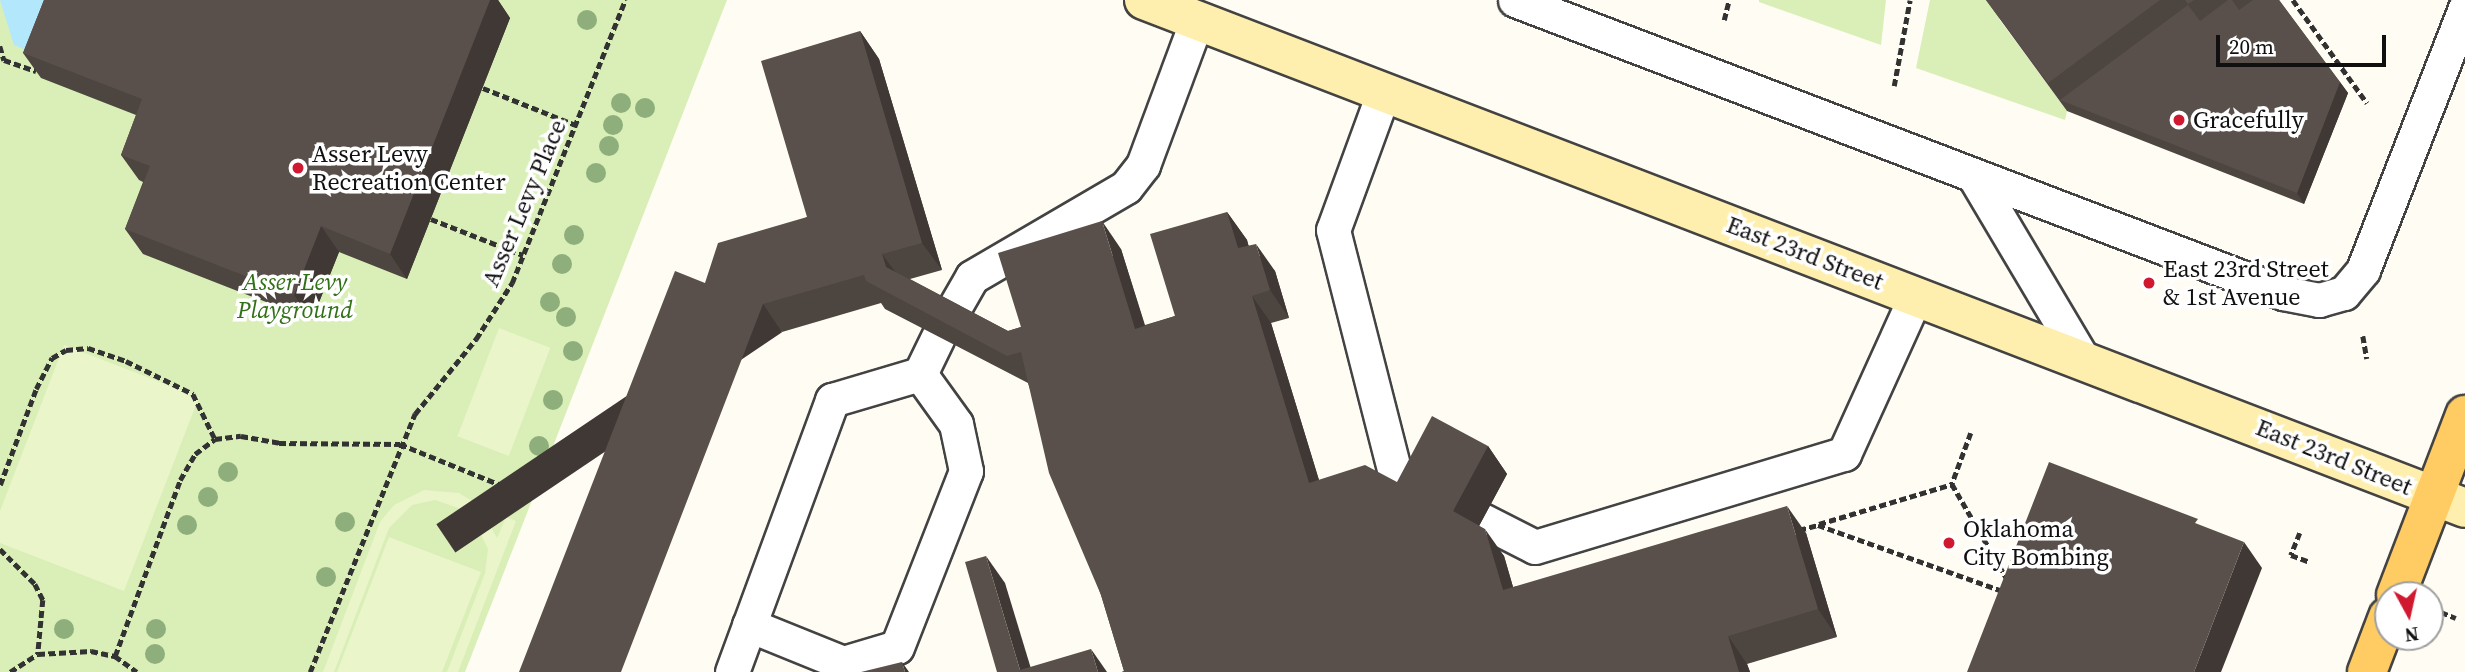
<!DOCTYPE html>
<html>
<head>
<meta charset="utf-8">
<style>
  body { margin:0 }
  #map { position:relative; width:2465px; height:672px; overflow:hidden; background:#fffcf3; font-family:"Source Serif 4",serif }
  div>[style] { position:absolute }
  .green>* { inset:0; background:#d9efb7 }
  .pitch>* { inset:0; background:#eaf5ca; transform-origin:0 0 }
  .water>* { inset:0; background:#b2e7fc }
  .path>* { height:4.5px; margin-top:-2.25px; transform-origin:0; background:repeating-linear-gradient(90deg,#323232 0 7px,transparent 0 10.5px) }
  .roads { filter:drop-shadow(2px 0 #434343) drop-shadow(-2px 0 #434343) drop-shadow(0 2px #434343) drop-shadow(0 -2px #434343) }
  .lane>* { height:33px; margin:-16.5px; padding:0 16.5px; transform-origin:16.5px; border-radius:16.5px; background:#fff }
  .secondary>* { height:38px; margin:-19px; padding:0 19px; transform-origin:19px; border-radius:19px; background:#ffefae }
  .primary>* { height:38px; margin:-19px; padding:0 19px; transform-origin:19px; border-radius:19px; background:#ffcc63 }
  .trees>* { width:20px; height:20px; margin:-10px; border-radius:50%; background:#8eaf7b }
  .wall>* { inset:0; background:#4d4540 }
  .shaded-wall>* { inset:0; background:#3f3834; transform-origin:0 0 }
  .building>* { inset:0; background:#5a504b }
  .dots>* { width:19px; height:19px; translate:-50% -50%; box-sizing:border-box; border:4px solid #fff; border-radius:50% }
  span { translate:-50% -50%; white-space:nowrap; text-align:center; line-height:1.15; -webkit-text-stroke:7px #fff; paint-order:stroke }
  .poi-label { font-size:24px; color:#101010 }
  .left { translate:0 -50%; text-align:left }
  .street-label { font-size:24px; color:#101010 }
  .park-label { font-size:24px; color:#327018; font-style:italic }
  .north { position:absolute; left:2374px; top:581px; width:70px; height:70px; box-sizing:border-box; background:#fff; border:2px solid #9f9f9f; border-radius:50%; rotate:172deg; font-size:19px; font-weight:700; line-height:28px; text-align:center; color:#101010 }
  .north::after { content:''; display:block; margin:auto; width:24px; height:32px; background:#d01830; clip-path:polygon(50% 0,100% 100%,50% 72%,0 100%) }
  .scale { position:absolute; left:2216px; top:35px; width:170px; height:32px; box-sizing:border-box; border:4px solid #101010; border-top:0; padding-left:9px; font-size:21px; line-height:24px; white-space:nowrap; color:#101010; -webkit-text-stroke:5px #fff; paint-order:stroke }
</style>
</head>
<body>
<div id="map">
  <div class="green">
    <div style="clip-path:polygon(0 0,727px 0,465px 672px,0 672px)"></div>
    <div style="clip-path:polygon(1759px 0,1886px 0,1881px 45px,1759px 2px)"></div>
    <div style="clip-path:polygon(1930px 0,2025px 0,1999px 19px,2067px 111px,2065px 120px,1916px 68px)"></div>
  </div>
  <div class="pitch">
    <div style="left:499px;top:328px;width:55px;height:116px;rotate:21deg"></div>
    <div style="clip-path:polygon(64px 345px,199px 397px,124px 591px,0 543px,0 511px)"></div>
    <div style="clip-path:polygon(424px 490px,459px 493px,479px 505px,497px 538px,506px 517px,516px 521px,458px 672px,447px 672px,485px 573px,488px 549px,470px 512px,435px 500px,412px 505px,389px 528px,334px 672px,323px 672px,380px 522px,394px 505px)"></div>
    <div style="clip-path:polygon(389px 537px,481px 572px,442px 672px,337px 672px)"></div>
  </div>
  <div class="water">
    <div style="clip-path:polygon(0 0,52px 0,33px 53px,14px 45px)"></div>
  </div>
  <div class="path">
    <div style="left:2293px;top:0;width:127px;rotate:54.3deg"></div>
    <div style="left:1724px;top:20px;width:21px;rotate:-76deg"></div>
    <div style="left:0;top:46px;width:15px;rotate:74deg"></div>
    <div style="left:4px;top:60px;width:34px;rotate:19deg"></div>
    <div style="left:36px;top:71px;width:5px;rotate:-68deg"></div>
    <div style="left:1894px;top:86px;width:87px;rotate:-79.5deg"></div>
    <div style="left:483px;top:88px;width:100px;rotate:21.7deg"></div>
    <div style="left:431px;top:219px;width:99px;rotate:21.4deg"></div>
    <div style="left:2363px;top:336px;width:23px;rotate:80deg"></div>
    <div style="left:1971px;top:433px;width:54px;rotate:110.4deg"></div>
    <div style="left:1952px;top:484px;width:110px;rotate:59.9deg"></div>
    <div style="left:0;top:485px;width:103px;rotate:-69.4deg"></div>
    <div style="left:36px;top:389px;width:35px;rotate:-63deg"></div>
    <div style="left:52px;top:358px;width:16px;rotate:-30deg"></div>
    <div style="left:66px;top:350px;width:22px;rotate:-5deg"></div>
    <div style="left:88px;top:348px;width:40px;rotate:18.9deg"></div>
    <div style="left:126px;top:361px;width:75px;rotate:26.2deg"></div>
    <div style="left:193px;top:394px;width:50px;rotate:63.9deg"></div>
    <div style="left:1819px;top:524px;width:139px;rotate:-16.7deg"></div>
    <div style="left:1799px;top:530px;width:20px;rotate:-15deg"></div>
    <div style="left:1818px;top:525px;width:195px;rotate:19.7deg"></div>
    <div style="left:2300px;top:533px;width:24px;rotate:112deg"></div>
    <div style="left:2291px;top:555px;width:20px;rotate:20deg"></div>
    <div style="left:0;top:549px;width:49px;rotate:45deg"></div>
    <div style="left:35px;top:584px;width:18px;rotate:63deg"></div>
    <div style="left:43px;top:600px;width:54px;rotate:95.3deg"></div>
    <div style="left:2441px;top:612px;width:16px;rotate:22deg"></div>
    <div style="left:115px;top:656px;width:188px;rotate:-69.7deg"></div>
    <div style="left:180px;top:480px;width:30px;rotate:-60deg"></div>
    <div style="left:195px;top:454px;width:25px;rotate:-37deg"></div>
    <div style="left:215px;top:439px;width:26px;rotate:-7deg"></div>
    <div style="left:241px;top:436px;width:39px;rotate:10deg"></div>
    <div style="left:279px;top:443px;width:121px;rotate:0.5deg"></div>
    <div style="left:400px;top:444px;width:133px;rotate:22.1deg"></div>
    <div style="left:10px;top:672px;width:33px;rotate:-33deg"></div>
    <div style="left:38px;top:654px;width:53px;rotate:-3.2deg"></div>
    <div style="left:91px;top:651px;width:25px;rotate:12deg"></div>
    <div style="left:115px;top:656px;width:27px;rotate:36deg"></div>
    <div style="left:310px;top:672px;width:279px;rotate:-67.9deg"></div>
    <div style="left:415px;top:414px;width:97px;rotate:-50.9deg"></div>
    <div style="left:476px;top:339px;width:67px;rotate:-57.3deg"></div>
    <div style="left:512px;top:283px;width:305px;rotate:-68.2deg"></div>
  </div>
  <div class="roads">
    <div class="lane">
      <div style="left:1515px;top:0;width:822px;rotate:20.88deg"></div>
      <div style="left:2283px;top:293px;width:37px;rotate:11deg"></div>
      <div style="left:2319px;top:300px;width:26px;rotate:-16deg"></div>
      <div style="left:2344px;top:293px;width:30px;rotate:-50deg"></div>
      <div style="left:2363px;top:270px;width:281px;rotate:-68.7deg"></div>
      <div style="left:1384px;top:91px;width:148px;rotate:110.1deg"></div>
      <div style="left:1333px;top:230px;width:252px;rotate:75.7deg"></div>
      <div style="left:1395px;top:474px;width:35px;rotate:27deg"></div>
      <div style="left:1974px;top:176px;width:212px;rotate:59.3deg"></div>
      <div style="left:949px;top:317px;width:46px;rotate:-60.1deg"></div>
      <div style="left:972px;top:277px;width:178px;rotate:-30.3deg"></div>
      <div style="left:1126px;top:187px;width:28px;rotate:-52deg"></div>
      <div style="left:1143px;top:165px;width:155px;rotate:-69.6deg"></div>
      <div style="left:1482px;top:520px;width:59px;rotate:27deg"></div>
      <div style="left:1535px;top:547px;width:323px;rotate:-16.8deg"></div>
      <div style="left:1844px;top:454px;width:175px;rotate:-65.6deg"></div>
      <div style="left:749px;top:625px;width:101px;rotate:22deg"></div>
      <div style="left:843px;top:663px;width:56px;rotate:-16.5deg"></div>
      <div style="left:897px;top:647px;width:189px;rotate:-68.6deg"></div>
      <div style="left:966px;top:471px;width:48px;rotate:-102deg"></div>
      <div style="left:956px;top:424px;width:62px;rotate:-125.8deg"></div>
      <div style="left:732px;top:672px;width:290px;rotate:-69.8deg"></div>
      <div style="left:832px;top:400px;width:92px;rotate:-16.5deg"></div>
      <div style="left:920px;top:374px;width:41px;rotate:-64.1deg"></div>
    </div>
    <div class="secondary">
      <div style="left:1144px;top:0;width:1415px;rotate:21.03deg"></div>
    </div>
    <div class="primary">
      <div style="left:2396px;top:595px;width:193px;rotate:-69deg"></div>
      <div style="left:2367px;top:672px;width:59px;rotate:-69.1deg"></div>
    </div>
  </div>
  <div class="trees">
    <div style="left:587px;top:20px"></div>
    <div style="left:621px;top:103px"></div>
    <div style="left:645px;top:108px"></div>
    <div style="left:613px;top:125px"></div>
    <div style="left:609px;top:146px"></div>
    <div style="left:596px;top:173px"></div>
    <div style="left:574px;top:235px"></div>
    <div style="left:562px;top:264px"></div>
    <div style="left:550px;top:302px"></div>
    <div style="left:566px;top:317px"></div>
    <div style="left:573px;top:351px"></div>
    <div style="left:553px;top:400px"></div>
    <div style="left:539px;top:446px"></div>
    <div style="left:228px;top:472px"></div>
    <div style="left:208px;top:497px"></div>
    <div style="left:345px;top:522px"></div>
    <div style="left:187px;top:525px"></div>
    <div style="left:326px;top:577px"></div>
    <div style="left:64px;top:629px"></div>
    <div style="left:156px;top:629px"></div>
    <div style="left:155px;top:654px"></div>
  </div>
  <div class="wall">
    <div style="clip-path:polygon(44px 0,498px 0,510px 18px,407px 279px,339px 252px,312px 320px,143px 254px,125px 229px,143px 182px,139px 180px,121px 155px,136px 115px,41px 78px,23px 53px)"></div>
    <div style="clip-path:polygon(1986px 0,2279px 0,2348px 93px,2304px 204px,2067px 111px)"></div>
    <div style="clip-path:polygon(860px 31px,879px 59px,942px 270px,910px 279px,1008px 331px,1021px 327px,1121px 249px,1145px 325px,1175px 316px,1227px 212px,1247px 240px,1248px 245px,1275px 271px,1289px 318px,1271px 323px,1319px 480px,1397px 482px,1488px 446px,1507px 474px,1479px 526px,1504px 556px,1513px 587px,1806px 533px,1837px 637px,1747px 664px,1750px 672px,1122px 672px,1124px 671px,1101px 595px,1028px 383px,885px 309px,881px 303px,782px 332px,705px 283px,807px 217px)"></div>
  </div>
  <div class="shaded-wall">
    <div style="clip-path:polygon(490px 0,498px 0,510px 18px,407px 279px,390px 254px)"></div>
    <div style="clip-path:polygon(860px 31px,879px 59px,942px 270px,922px 243px)"></div>
    <div style="clip-path:polygon(2340px 82px,2348px 93px,2304px 204px,2297px 193px)"></div>
    <div style="clip-path:polygon(1227px 212px,1247px 240px,1257px 275px,1238px 248px)"></div>
    <div style="clip-path:polygon(1102px 221px,1121px 249px,1154px 356px,1135px 329px)"></div>
    <div style="clip-path:polygon(321px 226px,339px 252px,312px 320px,294px 295px)"></div>
    <div style="clip-path:polygon(1256px 244px,1275px 271px,1289px 318px,1270px 290px)"></div>
    <div style="clip-path:polygon(882px 254px,902px 281px,886px 267px)"></div>
    <div style="clip-path:polygon(1252px 296px,1271px 323px,1328px 510px,1309px 483px)"></div>
    <div style="left:763px;top:304px;width:34px;height:394px;rotate:56deg"></div>
    <div style="clip-path:polygon(1488px 446px,1507px 474px,1472px 539px,1453px 511px)"></div>
    <div style="clip-path:polygon(1787px 506px,1806px 533px,1837px 637px,1818px 609px)"></div>
    <div style="clip-path:polygon(1485px 529px,1504px 556px,1522px 618px,1503px 590px)"></div>
    <div style="clip-path:polygon(2244px 542px,2262px 568px,2221px 672px,2194px 672px)"></div>
    <div style="clip-path:polygon(986px 556px,1005px 583px,1032px 672px,1020px 670px)"></div>
    <div style="clip-path:polygon(1728px 636px,1747px 664px,1750px 672px,1739px 672px)"></div>
    <div style="clip-path:polygon(1091px 649px,1107px 672px,1098px 672px)"></div>
    <div style="clip-path:polygon(902px 662px,909px 672px,905px 672px)"></div>
  </div>
  <div class="building">
    <div style="clip-path:polygon(44px 0,490px 0,390px 254px,321px 226px,294px 295px,125px 229px,150px 166px,121px 155px,142px 99px,23px 53px)"></div>
    <div style="clip-path:polygon(1986px 0,2160px 0,2048px 83px)"></div>
    <div style="clip-path:polygon(2185px 0,2194px 0,2188px 4px)"></div>
    <div style="clip-path:polygon(2228px 0,2232px 0,2239px 10px,2253px 0,2279px 0,2340px 82px,2297px 193px,2060px 100px,2188px 5px,2200px 21px)"></div>
    <div style="clip-path:polygon(860px 31px,922px 243px,882px 254px,886px 267px,1008px 331px,1021px 327px,998px 253px,1102px 221px,1135px 329px,1175px 316px,1150px 234px,1227px 212px,1238px 248px,1256px 244px,1270px 290px,1252px 296px,1309px 483px,1365px 465px,1397px 482px,1432px 416px,1488px 446px,1453px 511px,1485px 529px,1503px 590px,1787px 506px,1818px 609px,1728px 636px,1739px 672px,1122px 672px,1124px 671px,1101px 595px,1049px 473px,1021px 352px,1007px 356px,866px 281px,864px 275px,763px 304px,621px 672px,519px 672px,675px 271px,705px 283px,718px 243px,807px 217px,761px 61px)"></div>
    <div style="clip-path:polygon(2049px 462px,2198px 519px,2195px 523px,2244px 542px,2194px 672px,1967px 672px)"></div>
    <div style="clip-path:polygon(986px 556px,1020px 670px,1091px 649px,1098px 672px,997px 672px,965px 562px)"></div>
    <div style="clip-path:polygon(902px 662px,905px 672px,861px 672px)"></div>
  </div>
  <div class="dots">
    <div style="left:2179px;top:120px;background:#d01830"></div>
    <div style="left:298px;top:168px;background:#d01830"></div>
    <div style="left:2149px;top:283px;background:#d01830"></div>
    <div style="left:1949px;top:543px;background:#d01830"></div>
  </div>
  <div class="poi-label">
    <span class="left" style="left:2193px;top:120px">Gracefully</span>
    <span class="left" style="left:312px;top:168px">Asser Levy<br>Recreation Center</span>
    <span class="left" style="left:2163px;top:283px">East 23rd Street<br>&amp; 1st Avenue</span>
    <span class="left" style="left:1963px;top:543px">Oklahoma<br>City Bombing</span>
  </div>
  <div class="street-label">
    <span style="left:524px;top:203px;rotate:-67deg">Asser Levy Place</span>
    <span style="left:1805px;top:253px;rotate:21deg">East 23rd Street</span>
    <span style="left:2334px;top:457px;rotate:22deg">East 23rd Street</span>
  </div>
  <div class="park-label">
    <span style="left:295px;top:296px">Asser Levy<br>Playground</span>
  </div>
  <div class="north">N</div>
  <div class="scale">20 m</div>
</div>
</body>
</html>
